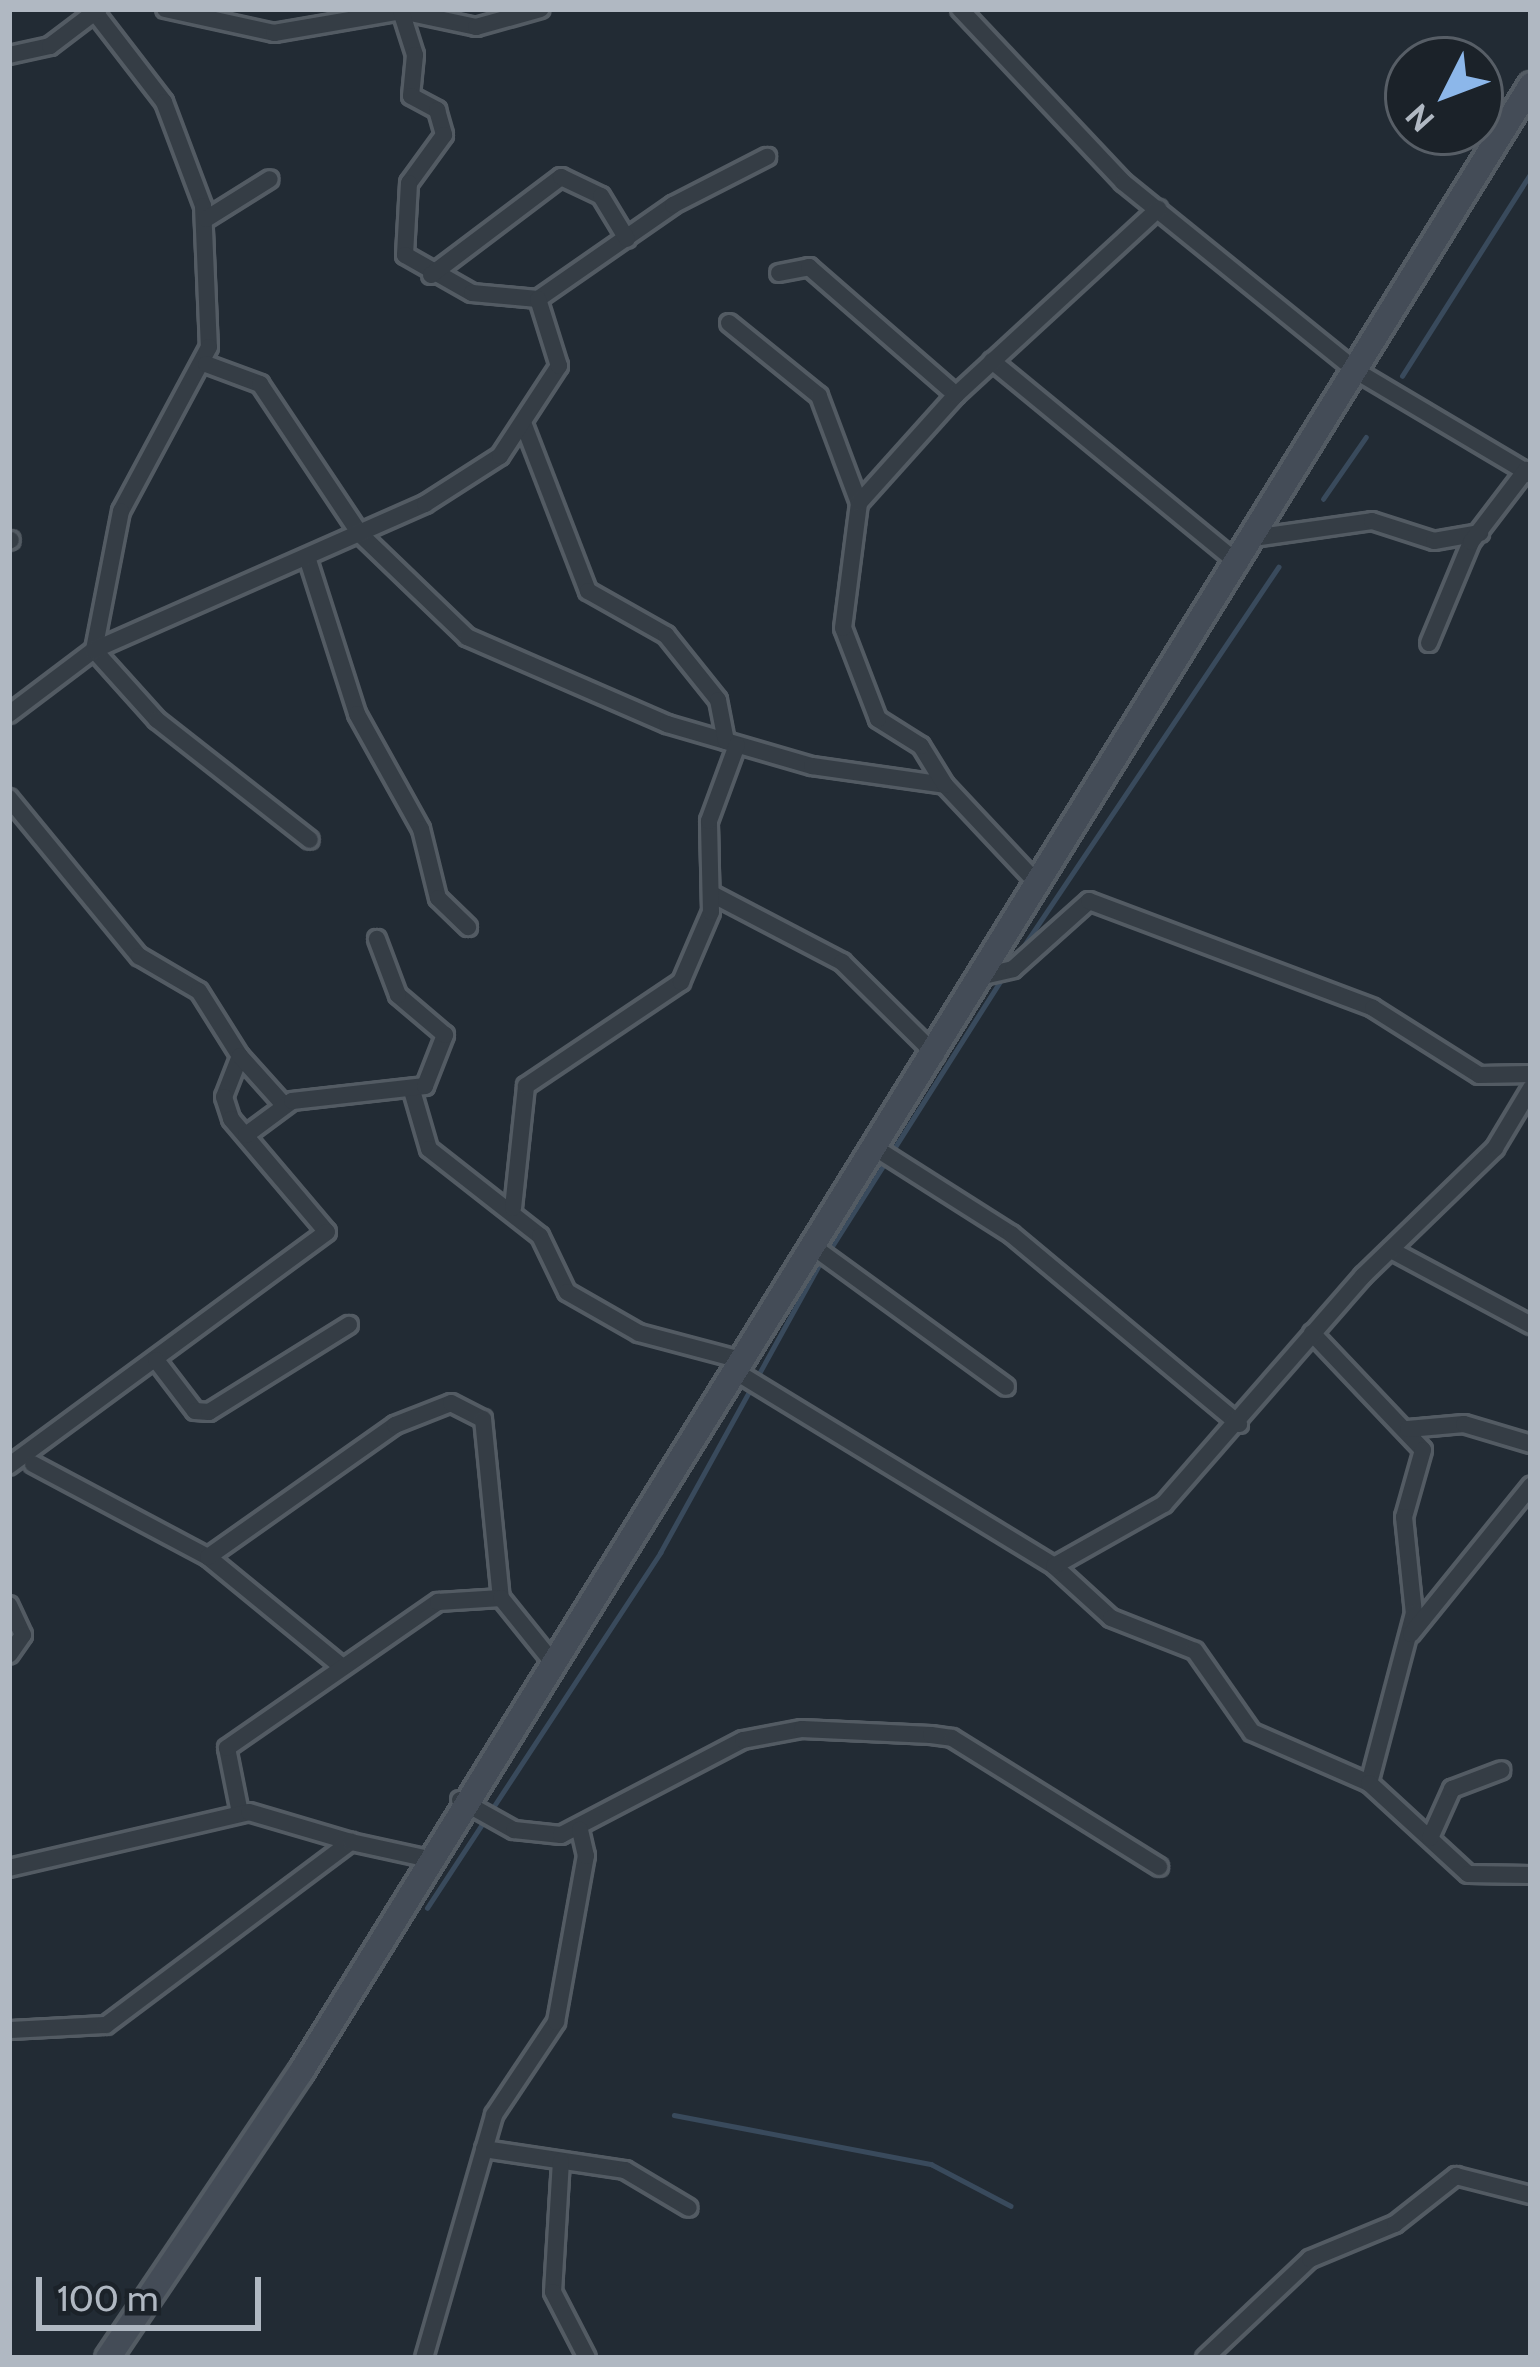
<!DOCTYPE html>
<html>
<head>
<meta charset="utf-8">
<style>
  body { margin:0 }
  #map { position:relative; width:1540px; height:2367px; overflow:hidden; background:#222b34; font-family:Cabin,sans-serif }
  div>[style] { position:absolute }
  .stream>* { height:4.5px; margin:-2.25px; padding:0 2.25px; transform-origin:2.25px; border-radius:2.25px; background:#394a5c }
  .roads { filter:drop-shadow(3px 0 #535b63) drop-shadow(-3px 0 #535b63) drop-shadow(0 3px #535b63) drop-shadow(0 -3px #535b63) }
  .street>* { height:16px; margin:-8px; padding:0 8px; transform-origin:8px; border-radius:8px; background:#353d45 }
  .secondary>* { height:24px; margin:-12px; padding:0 12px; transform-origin:12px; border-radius:12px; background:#444c57 }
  span { translate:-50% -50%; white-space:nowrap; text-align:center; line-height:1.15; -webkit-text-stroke:9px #1b2229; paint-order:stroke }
  .frame { position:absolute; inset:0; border:12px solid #b0b8c2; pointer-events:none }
  .north { position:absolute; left:1384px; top:36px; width:120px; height:120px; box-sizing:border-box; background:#1b2229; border:3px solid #575e66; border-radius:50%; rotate:228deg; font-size:33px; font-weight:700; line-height:48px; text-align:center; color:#b0b8c2 }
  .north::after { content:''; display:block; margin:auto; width:42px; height:54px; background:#8cb7ea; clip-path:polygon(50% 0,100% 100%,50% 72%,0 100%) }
  .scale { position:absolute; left:36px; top:2277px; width:225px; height:54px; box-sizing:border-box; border:6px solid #b0b8c2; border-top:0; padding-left:15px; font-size:36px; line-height:42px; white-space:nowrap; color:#b0b8c2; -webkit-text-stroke:9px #1b2229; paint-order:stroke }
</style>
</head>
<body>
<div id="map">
  <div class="stream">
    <div style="left:1402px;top:376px;width:241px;rotate:-57.6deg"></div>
    <div style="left:1323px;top:499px;width:75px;rotate:-55.3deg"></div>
    <div style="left:1019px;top:953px;width:465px;rotate:-56.1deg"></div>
    <div style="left:829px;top:1251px;width:325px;rotate:-57.6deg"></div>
    <div style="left:427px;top:1908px;width:425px;rotate:-56.7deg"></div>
    <div style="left:660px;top:1553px;width:335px;rotate:-61.1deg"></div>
    <div style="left:674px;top:2115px;width:262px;rotate:10.8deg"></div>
    <div style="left:931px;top:2164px;width:90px;rotate:27.7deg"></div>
  </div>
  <div class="roads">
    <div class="street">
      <div style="left:165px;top:9px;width:112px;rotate:12.4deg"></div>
      <div style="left:274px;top:33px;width:129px;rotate:-9.8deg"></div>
      <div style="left:401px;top:11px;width:77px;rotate:12deg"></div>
      <div style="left:476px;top:27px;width:67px;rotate:-15.5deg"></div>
      <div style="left:960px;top:9px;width:238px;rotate:46.7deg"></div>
      <div style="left:1123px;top:182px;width:300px;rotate:39deg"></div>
      <div style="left:1356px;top:371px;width:204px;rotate:30.7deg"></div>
      <div style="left:401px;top:11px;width:46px;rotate:72.3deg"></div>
      <div style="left:415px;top:55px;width:41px;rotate:95.6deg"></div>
      <div style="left:411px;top:96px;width:30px;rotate:28deg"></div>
      <div style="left:437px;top:110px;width:26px;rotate:74deg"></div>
      <div style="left:444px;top:135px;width:59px;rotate:126.1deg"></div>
      <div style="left:409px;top:183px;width:72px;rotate:93.2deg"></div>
      <div style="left:405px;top:255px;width:77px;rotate:29.6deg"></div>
      <div style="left:472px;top:293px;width:66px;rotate:5.2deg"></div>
      <div style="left:538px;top:299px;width:165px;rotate:-34.8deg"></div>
      <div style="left:673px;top:205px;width:106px;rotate:-27.1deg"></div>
      <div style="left:97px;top:15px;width:110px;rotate:52.4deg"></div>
      <div style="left:164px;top:102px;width:111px;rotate:69.4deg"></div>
      <div style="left:203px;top:206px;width:141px;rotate:87.6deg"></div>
      <div style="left:209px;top:347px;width:186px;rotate:118.2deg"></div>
      <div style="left:121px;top:511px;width:142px;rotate:101deg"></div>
      <div style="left:94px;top:650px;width:94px;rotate:48deg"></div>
      <div style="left:157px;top:720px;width:194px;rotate:38.1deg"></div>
      <div style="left:9px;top:55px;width:42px;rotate:-12.4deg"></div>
      <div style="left:50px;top:46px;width:61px;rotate:-37.1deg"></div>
      <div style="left:206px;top:219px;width:75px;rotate:-32deg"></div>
      <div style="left:779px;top:273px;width:31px;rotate:-11deg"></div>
      <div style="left:809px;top:267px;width:195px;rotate:41deg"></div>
      <div style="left:431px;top:275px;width:163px;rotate:-37deg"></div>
      <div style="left:561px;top:177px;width:44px;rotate:25.4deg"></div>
      <div style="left:601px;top:196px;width:50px;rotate:58.8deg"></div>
      <div style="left:729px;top:323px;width:116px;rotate:39deg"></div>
      <div style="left:819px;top:396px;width:114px;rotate:69.5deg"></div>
      <div style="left:992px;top:361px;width:320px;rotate:39.4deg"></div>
      <div style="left:206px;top:364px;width:58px;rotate:20.3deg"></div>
      <div style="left:260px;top:384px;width:180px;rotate:56.3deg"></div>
      <div style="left:360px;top:534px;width:149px;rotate:43.9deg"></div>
      <div style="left:467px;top:637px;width:218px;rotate:23.5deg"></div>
      <div style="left:667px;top:724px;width:151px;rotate:16.2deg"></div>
      <div style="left:812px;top:766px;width:134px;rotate:8.1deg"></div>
      <div style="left:945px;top:785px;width:137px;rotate:46.8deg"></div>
      <div style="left:524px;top:425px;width:178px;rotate:68.9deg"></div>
      <div style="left:588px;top:591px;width:90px;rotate:29.4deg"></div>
      <div style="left:666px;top:635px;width:83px;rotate:51.3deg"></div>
      <div style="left:718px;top:700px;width:42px;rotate:79deg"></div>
      <div style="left:1253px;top:538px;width:120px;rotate:-8.1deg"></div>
      <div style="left:1372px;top:521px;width:65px;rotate:17.9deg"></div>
      <div style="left:1434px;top:541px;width:47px;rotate:-9.9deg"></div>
      <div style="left:9px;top:541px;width:2px;rotate:-27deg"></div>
      <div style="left:307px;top:557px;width:165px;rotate:72.3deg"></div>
      <div style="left:357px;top:714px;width:132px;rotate:60.9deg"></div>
      <div style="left:421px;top:829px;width:71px;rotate:76.2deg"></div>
      <div style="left:438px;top:898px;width:42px;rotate:44deg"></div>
      <div style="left:1429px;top:643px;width:109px;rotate:-67.4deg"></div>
      <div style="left:1471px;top:542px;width:91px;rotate:-52.6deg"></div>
      <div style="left:9px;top:714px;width:106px;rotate:-37deg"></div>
      <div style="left:94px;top:650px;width:362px;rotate:-23.8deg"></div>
      <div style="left:425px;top:504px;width:89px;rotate:-32.6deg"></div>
      <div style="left:500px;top:456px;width:108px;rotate:-56.8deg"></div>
      <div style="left:559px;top:366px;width:70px;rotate:-107.4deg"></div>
      <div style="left:945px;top:785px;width:46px;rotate:-121.6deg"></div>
      <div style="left:921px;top:746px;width:51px;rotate:-147.9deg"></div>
      <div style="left:878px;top:719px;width:97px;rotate:-111deg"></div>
      <div style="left:843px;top:628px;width:126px;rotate:-82.7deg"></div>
      <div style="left:859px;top:503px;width:145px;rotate:-48.1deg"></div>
      <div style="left:956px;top:395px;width:275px;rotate:-42.6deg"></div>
      <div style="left:9px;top:798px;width:205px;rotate:50.6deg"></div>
      <div style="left:139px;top:956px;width:69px;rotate:30.3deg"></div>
      <div style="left:199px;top:991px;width:77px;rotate:57.8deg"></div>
      <div style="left:240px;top:1056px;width:44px;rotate:111.3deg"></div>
      <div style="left:224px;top:1097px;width:23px;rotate:72deg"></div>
      <div style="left:231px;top:1119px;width:148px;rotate:49.7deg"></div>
      <div style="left:327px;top:1232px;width:395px;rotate:143.7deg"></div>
      <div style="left:712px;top:894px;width:147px;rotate:27.6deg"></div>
      <div style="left:842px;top:962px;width:132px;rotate:44.7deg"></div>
      <div style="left:979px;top:977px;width:35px;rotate:-13deg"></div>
      <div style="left:1013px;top:969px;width:102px;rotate:-41.8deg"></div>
      <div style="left:1089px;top:901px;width:303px;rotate:20.6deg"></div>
      <div style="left:1373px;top:1008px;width:125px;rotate:32.3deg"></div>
      <div style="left:1479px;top:1075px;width:52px;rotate:-1.1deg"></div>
      <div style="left:240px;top:1056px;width:64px;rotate:48.1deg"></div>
      <div style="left:413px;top:1094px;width:57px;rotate:73.8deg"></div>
      <div style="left:429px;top:1149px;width:141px;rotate:38.1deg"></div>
      <div style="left:540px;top:1236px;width:62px;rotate:64.3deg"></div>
      <div style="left:567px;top:1292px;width:83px;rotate:29.7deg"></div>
      <div style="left:639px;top:1333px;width:110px;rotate:14.8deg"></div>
      <div style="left:246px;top:1135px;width:57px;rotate:-36.5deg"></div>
      <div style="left:292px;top:1101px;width:134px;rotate:-6.4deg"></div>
      <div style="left:425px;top:1086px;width:55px;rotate:-68.6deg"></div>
      <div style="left:445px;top:1035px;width:62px;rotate:-139.6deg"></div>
      <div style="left:398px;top:995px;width:60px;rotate:-110.6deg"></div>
      <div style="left:877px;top:1149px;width:159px;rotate:32.4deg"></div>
      <div style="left:1011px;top:1234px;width:297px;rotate:39.8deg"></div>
      <div style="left:513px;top:1208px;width:123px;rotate:-83.9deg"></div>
      <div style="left:526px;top:1086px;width:187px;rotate:-33.9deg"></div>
      <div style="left:681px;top:982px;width:76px;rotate:-66.8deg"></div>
      <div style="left:711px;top:912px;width:91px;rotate:-91.3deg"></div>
      <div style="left:709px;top:821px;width:81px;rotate:-69.8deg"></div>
      <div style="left:815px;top:1248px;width:236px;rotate:36deg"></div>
      <div style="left:1391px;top:1250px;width:159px;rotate:28.2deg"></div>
      <div style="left:1312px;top:1333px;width:161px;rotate:46.5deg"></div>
      <div style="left:1423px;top:1450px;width:70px;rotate:105.8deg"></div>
      <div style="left:1404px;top:1517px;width:97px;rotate:84.1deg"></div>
      <div style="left:1414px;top:1613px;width:176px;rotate:104.8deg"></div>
      <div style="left:156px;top:1360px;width:64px;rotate:52.6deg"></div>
      <div style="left:195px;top:1411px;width:14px;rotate:4deg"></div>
      <div style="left:209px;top:1412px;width:165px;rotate:-31.9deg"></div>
      <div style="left:738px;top:1373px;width:370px;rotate:31.4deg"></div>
      <div style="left:1054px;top:1566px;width:77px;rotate:42.4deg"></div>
      <div style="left:1111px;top:1618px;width:90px;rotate:21.4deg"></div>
      <div style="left:1195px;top:1651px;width:99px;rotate:54.9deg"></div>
      <div style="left:1252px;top:1732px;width:128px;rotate:23.6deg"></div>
      <div style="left:1369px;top:1783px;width:134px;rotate:42.6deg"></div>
      <div style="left:1468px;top:1874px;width:63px;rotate:0.9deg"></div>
      <div style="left:1408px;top:1429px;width:56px;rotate:-5.1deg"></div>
      <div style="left:1464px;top:1424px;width:70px;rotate:16.6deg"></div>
      <div style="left:33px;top:1464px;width:198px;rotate:28deg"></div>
      <div style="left:208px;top:1557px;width:172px;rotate:39.3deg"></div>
      <div style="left:208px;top:1557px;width:229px;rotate:-35.2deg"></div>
      <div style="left:395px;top:1425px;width:60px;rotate:-21.4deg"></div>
      <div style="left:451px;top:1403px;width:36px;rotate:27deg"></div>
      <div style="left:483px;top:1419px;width:180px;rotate:84.3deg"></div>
      <div style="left:1054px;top:1566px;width:126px;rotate:-29.4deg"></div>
      <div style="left:1164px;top:1504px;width:303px;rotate:-48.9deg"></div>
      <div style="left:1363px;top:1276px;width:184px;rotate:-44.1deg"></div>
      <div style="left:1495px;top:1148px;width:70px;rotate:-59deg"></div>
      <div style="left:9px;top:1605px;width:33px;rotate:65deg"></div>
      <div style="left:23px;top:1635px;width:24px;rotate:125deg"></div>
      <div style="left:1411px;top:1634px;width:191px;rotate:-51deg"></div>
      <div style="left:460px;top:1800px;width:62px;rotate:29.1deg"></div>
      <div style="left:514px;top:1830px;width:47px;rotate:6.1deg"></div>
      <div style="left:561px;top:1835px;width:205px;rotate:-27.6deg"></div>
      <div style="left:743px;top:1740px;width:60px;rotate:-10.6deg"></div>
      <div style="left:802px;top:1729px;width:129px;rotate:2.7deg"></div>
      <div style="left:931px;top:1735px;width:21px;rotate:8deg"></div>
      <div style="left:952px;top:1738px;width:244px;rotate:31.9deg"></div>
      <div style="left:240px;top:1813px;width:66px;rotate:-101.3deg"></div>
      <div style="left:227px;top:1748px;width:257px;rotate:-34.7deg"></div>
      <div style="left:438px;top:1602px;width:63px;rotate:-3.6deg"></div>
      <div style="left:501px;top:1598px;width:78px;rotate:51.2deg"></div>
      <div style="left:1430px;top:1838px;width:54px;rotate:-65.8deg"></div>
      <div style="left:1452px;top:1789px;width:53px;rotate:-20.8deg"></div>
      <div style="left:9px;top:1868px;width:246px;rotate:-13.1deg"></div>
      <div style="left:249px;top:1812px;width:106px;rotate:16.4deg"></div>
      <div style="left:9px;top:2030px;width:97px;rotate:-3deg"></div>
      <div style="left:106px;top:2025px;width:306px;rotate:-36.8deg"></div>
      <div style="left:351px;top:1842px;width:80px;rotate:12.3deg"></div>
      <div style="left:484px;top:2149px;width:143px;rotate:8.5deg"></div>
      <div style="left:625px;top:2170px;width:74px;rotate:30.7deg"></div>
      <div style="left:561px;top:2161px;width:131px;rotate:93.5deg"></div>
      <div style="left:553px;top:2292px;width:74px;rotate:62.7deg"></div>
      <div style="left:424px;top:2358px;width:253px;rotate:-73.9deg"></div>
      <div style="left:494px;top:2115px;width:112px;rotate:-56.3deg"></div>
      <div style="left:556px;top:2022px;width:169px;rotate:-79.8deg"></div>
      <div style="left:586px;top:1856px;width:27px;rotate:-103deg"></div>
      <div style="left:1205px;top:2358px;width:144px;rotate:-43.3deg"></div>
      <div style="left:1310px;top:2259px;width:92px;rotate:-22.4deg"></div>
      <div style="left:1395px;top:2224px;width:78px;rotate:-38.2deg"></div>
      <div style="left:1456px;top:2176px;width:77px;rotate:14.2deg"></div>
    </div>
    <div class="secondary">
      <div style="left:108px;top:2358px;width:345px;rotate:-56deg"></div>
      <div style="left:301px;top:2072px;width:2337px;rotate:-58.24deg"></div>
    </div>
  </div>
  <div class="frame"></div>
  <div class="north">N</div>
  <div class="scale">100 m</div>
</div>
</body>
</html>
